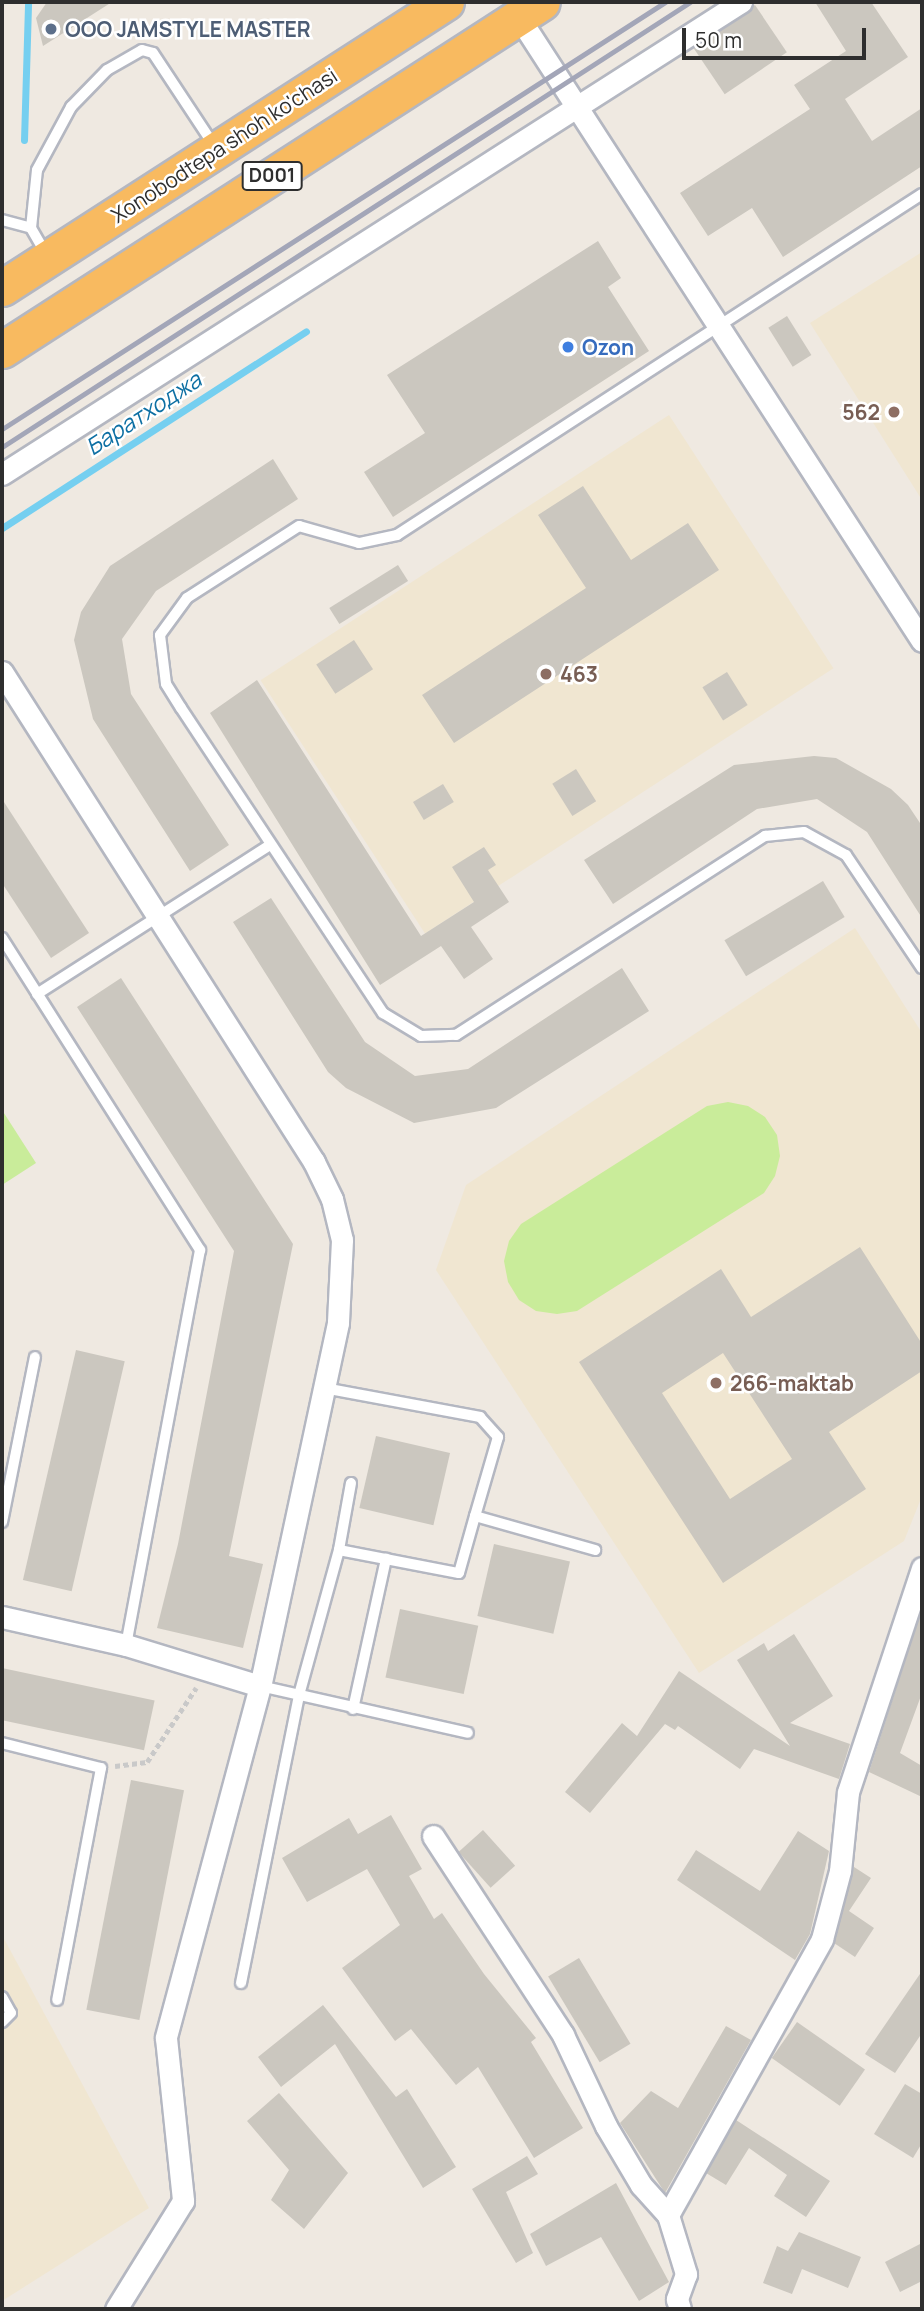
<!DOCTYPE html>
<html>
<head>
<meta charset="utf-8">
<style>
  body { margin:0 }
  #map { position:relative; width:924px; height:2311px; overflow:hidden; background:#efe9e1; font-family:Manrope,sans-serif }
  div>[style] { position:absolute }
  .education>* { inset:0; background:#f0e6d1; transform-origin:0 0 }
  .pitch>* { inset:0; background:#c9ec9a }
  .stream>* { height:7px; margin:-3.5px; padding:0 3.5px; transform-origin:3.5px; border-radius:3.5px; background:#75cff0 }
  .building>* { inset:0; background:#cbc7bf; transform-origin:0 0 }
  .path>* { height:4.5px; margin-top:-2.25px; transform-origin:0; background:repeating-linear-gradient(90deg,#c9c9c9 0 5px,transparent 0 8.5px) }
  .roads { filter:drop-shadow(2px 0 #b4b7c1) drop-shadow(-2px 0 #b4b7c1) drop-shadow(0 2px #b4b7c1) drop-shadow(0 -2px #b4b7c1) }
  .service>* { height:10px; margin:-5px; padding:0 5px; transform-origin:5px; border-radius:5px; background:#fff }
  .minor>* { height:21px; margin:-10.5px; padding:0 10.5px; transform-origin:10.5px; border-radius:10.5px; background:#fff }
  .trunk>* { height:35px; margin:-17.5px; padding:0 17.5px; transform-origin:17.5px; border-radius:17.5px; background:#f8ba60 }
  .rail>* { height:5px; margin:-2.5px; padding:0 2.5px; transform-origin:2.5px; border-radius:2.5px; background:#a3a6b8 }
  .dots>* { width:19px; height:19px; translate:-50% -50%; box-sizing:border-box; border:4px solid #fff; border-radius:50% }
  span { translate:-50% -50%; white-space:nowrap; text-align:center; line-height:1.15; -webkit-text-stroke:5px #fff; paint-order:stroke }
  .shield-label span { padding:2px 5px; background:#fff; border:2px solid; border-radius:5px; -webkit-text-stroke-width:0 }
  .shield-label { font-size:19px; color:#2e2e2e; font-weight:700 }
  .service-label { font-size:21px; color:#4e5e75; font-weight:700 }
  .left { translate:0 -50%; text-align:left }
  .street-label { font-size:21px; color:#2e2e2e }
  .shop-label { font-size:21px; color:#366cbe; font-weight:700 }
  .education-label { font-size:21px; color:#785e54; font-weight:700 }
  .right { translate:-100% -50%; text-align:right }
  .water-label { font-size:23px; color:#0d6fa3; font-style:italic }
  .frame { position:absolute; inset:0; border:4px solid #2e2e2e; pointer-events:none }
  .scale { position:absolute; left:682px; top:28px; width:184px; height:32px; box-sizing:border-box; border:4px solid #2e2e2e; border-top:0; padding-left:9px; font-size:21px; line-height:24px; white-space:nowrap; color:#2e2e2e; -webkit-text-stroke:5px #fff; paint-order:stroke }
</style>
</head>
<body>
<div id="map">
  <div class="education">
    <div style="clip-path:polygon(922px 252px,922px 500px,810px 323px)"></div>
    <div style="left:669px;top:415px;width:302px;height:487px;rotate:57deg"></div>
    <div style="clip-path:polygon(855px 928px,922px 1033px,922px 1496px,904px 1541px,699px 1673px,436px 1270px,466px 1185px)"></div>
    <div style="clip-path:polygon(2px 1935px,149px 2208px,2px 2301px)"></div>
  </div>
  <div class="pitch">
    <div style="clip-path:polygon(728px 1102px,748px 1106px,765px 1117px,777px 1135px,780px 1156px,775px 1176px,764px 1193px,577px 1311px,557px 1314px,536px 1311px,519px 1300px,508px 1282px,504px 1261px,509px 1241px,521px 1224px,707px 1106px)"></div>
    <div style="clip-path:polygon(2px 1110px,36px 1163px,2px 1185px)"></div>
  </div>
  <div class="stream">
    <div style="left:24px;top:140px;width:138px;rotate:-88.3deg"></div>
    <div style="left:2px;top:528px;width:362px;rotate:-32.9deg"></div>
  </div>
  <div class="building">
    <div style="clip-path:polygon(47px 2px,112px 2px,43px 46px,36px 18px)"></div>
    <div style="clip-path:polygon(815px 2px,871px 2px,908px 57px,845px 99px,872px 141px,922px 108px,922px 166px,783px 257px,752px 208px,708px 236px,680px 193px,810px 109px,794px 85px,846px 51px)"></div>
    <div style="left:755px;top:5px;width:57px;height:75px;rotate:56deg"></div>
    <div style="clip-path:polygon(598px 241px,621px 278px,608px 287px,649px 351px,393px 517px,364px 472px,425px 433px,387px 375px)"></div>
    <div style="left:787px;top:316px;width:46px;height:22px;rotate:58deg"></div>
    <div style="clip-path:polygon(273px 459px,298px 499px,156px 591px,122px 639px,131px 694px,229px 845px,190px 871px,93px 719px,74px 640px,81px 612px,110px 566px)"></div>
    <div style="clip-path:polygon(583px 486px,631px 560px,688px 523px,719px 570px,454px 743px,422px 695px,586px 588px,538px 515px)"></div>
    <div style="left:398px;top:565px;width:19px;height:81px;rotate:58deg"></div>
    <div style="left:354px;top:640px;width:35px;height:45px;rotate:57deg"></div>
    <div style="left:727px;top:672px;width:39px;height:29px;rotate:58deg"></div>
    <div style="clip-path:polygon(257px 680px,421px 936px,474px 902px,452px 867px,484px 847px,496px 865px,488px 870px,509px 902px,471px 927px,493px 959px,464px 979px,441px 946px,380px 985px,210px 713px)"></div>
    <div style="clip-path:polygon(814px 756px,836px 758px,891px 789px,908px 805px,922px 826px,922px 918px,867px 832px,817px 799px,757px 809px,613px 904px,584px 860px,734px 765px)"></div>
    <div style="left:576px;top:769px;width:38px;height:28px;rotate:58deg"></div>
    <div style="left:443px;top:784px;width:21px;height:35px;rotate:59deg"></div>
    <div style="clip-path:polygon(2px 799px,89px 933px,51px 958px,2px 883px)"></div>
    <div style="left:823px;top:881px;width:42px;height:115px;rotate:59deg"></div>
    <div style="clip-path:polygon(271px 898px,365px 1042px,415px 1076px,468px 1069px,622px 968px,649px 1011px,496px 1108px,414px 1123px,346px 1088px,328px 1072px,233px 922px)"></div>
    <div style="clip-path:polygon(121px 978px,293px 1244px,229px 1556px,263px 1564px,243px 1648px,157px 1628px,178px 1544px,234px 1251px,77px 1007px)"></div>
    <div style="clip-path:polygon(evenodd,860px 1247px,922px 1344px,922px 1371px,829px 1432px,866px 1489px,723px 1583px,579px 1362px,721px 1269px,751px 1317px,860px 1247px,723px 1353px,792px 1459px,730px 1499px,662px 1393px,723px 1353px)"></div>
    <div style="left:76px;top:1350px;width:50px;height:236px;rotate:13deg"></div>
    <div style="left:376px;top:1436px;width:76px;height:74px;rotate:13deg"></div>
    <div style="left:494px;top:1544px;width:78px;height:74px;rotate:13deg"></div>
    <div style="left:400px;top:1609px;width:80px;height:70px;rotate:12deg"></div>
    <div style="clip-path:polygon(922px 1609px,922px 1693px,900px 1753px,922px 1766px,922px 1797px,869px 1772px)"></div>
    <div style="clip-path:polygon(794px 1634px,833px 1696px,790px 1723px,850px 1744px,839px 1779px,754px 1749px,740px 1769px,678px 1726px,675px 1730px,665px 1724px,590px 1813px,565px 1792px,622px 1723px,637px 1736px,679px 1671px,790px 1746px,737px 1660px,764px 1643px,768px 1651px)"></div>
    <div style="left:2px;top:1668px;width:156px;height:51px;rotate:12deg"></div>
    <div style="left:131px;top:1780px;width:54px;height:234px;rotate:11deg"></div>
    <div style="clip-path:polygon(391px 1815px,422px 1869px,409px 1876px,434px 1919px,442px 1913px,484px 1974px,536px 2038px,531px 2042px,583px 2128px,534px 2158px,478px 2067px,456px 2085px,411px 2029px,395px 2041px,342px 1968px,400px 1925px,367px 1869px,307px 1902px,282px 1858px,349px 1818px,358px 1834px)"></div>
    <div style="left:483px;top:1830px;width:48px;height:33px;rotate:48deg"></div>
    <div style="clip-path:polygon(798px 1831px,829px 1851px,810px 1934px,795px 1960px,677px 1880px,696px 1850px,760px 1891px)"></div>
    <div style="clip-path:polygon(854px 1867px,871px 1878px,849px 1911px,874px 1928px,855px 1957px,834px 1943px)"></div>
    <div style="left:579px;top:1958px;width:100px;height:36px;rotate:59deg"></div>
    <div style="clip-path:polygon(922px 1971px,922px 2033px,895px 2073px,865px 2054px)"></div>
    <div style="clip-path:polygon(323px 2005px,396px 2097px,407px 2089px,456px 2167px,423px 2188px,335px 2044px,281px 2087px,258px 2057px)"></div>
    <div style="left:797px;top:2022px;width:83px;height:44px;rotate:35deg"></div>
    <div style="clip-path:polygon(726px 2026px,751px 2040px,665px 2193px,620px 2123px,651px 2091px,678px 2108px)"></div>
    <div style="clip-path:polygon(905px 2084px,922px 2094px,922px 2143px,913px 2158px,874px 2134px)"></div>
    <div style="clip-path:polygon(279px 2093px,348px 2173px,304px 2229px,271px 2200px,289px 2170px,247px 2121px)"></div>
    <div style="clip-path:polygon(736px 2120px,830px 2181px,806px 2217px,774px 2196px,787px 2175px,749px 2148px,726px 2185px,706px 2173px)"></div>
    <div style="clip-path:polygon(527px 2156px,538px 2174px,506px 2192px,533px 2253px,516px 2263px,472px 2189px)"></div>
    <div style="clip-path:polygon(616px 2183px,669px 2282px,639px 2301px,601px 2237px,546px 2266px,530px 2234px)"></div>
    <div style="clip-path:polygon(799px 2232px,861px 2257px,848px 2288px,802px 2269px,792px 2294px,763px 2283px,777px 2246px,788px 2251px)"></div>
    <div style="clip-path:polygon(922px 2243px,922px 2281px,900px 2292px,885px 2262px)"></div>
  </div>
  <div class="path">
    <div style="left:115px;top:1766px;width:32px;rotate:-7deg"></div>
    <div style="left:147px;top:1762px;width:89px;rotate:-56.5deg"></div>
  </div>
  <div class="roads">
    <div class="service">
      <div style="left:922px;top:194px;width:626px;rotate:147deg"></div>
      <div style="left:397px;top:535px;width:39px;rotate:168deg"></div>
      <div style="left:359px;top:543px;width:62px;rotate:-164.2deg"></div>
      <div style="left:299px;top:526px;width:133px;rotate:147.3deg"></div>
      <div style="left:187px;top:598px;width:46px;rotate:126.1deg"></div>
      <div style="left:160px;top:635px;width:49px;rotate:83deg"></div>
      <div style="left:166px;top:684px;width:28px;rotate:58deg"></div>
      <div style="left:181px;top:708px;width:366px;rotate:56.5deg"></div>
      <div style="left:383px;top:1013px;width:44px;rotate:31.2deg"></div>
      <div style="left:421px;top:1036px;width:35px;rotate:-2deg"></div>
      <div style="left:456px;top:1035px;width:368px;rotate:-32.8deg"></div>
      <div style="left:765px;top:836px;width:39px;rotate:-6deg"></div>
      <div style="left:804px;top:832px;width:48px;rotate:28.7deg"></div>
      <div style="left:846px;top:855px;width:136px;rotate:56.1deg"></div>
      <div style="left:2px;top:220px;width:30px;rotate:15deg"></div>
      <div style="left:46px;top:254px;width:30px;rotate:-120deg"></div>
      <div style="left:31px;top:228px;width:58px;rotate:-84.1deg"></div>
      <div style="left:37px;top:170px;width:72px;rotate:-61.6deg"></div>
      <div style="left:71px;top:107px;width:52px;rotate:-45.8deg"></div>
      <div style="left:107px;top:70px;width:40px;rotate:-29.7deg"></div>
      <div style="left:142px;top:50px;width:11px;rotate:15deg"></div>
      <div style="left:153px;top:53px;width:113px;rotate:56.6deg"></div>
      <div style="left:2px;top:938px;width:370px;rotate:57.6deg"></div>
      <div style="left:200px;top:1250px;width:402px;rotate:100.6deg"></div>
      <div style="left:37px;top:994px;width:277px;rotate:-32.6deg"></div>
      <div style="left:324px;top:1388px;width:159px;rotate:10.5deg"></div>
      <div style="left:480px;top:1417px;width:27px;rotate:48deg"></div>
      <div style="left:498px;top:1437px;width:82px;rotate:106.2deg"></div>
      <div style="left:475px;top:1516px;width:125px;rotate:15.8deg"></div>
      <div style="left:351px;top:1483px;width:68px;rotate:100.2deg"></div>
      <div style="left:339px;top:1550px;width:122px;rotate:10.9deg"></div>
      <div style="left:459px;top:1573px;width:59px;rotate:-74.3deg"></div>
      <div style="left:2px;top:1522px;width:168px;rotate:-78.7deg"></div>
      <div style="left:260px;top:1686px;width:213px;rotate:12.7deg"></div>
      <div style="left:353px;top:1709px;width:154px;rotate:-77.6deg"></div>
      <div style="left:2px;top:1743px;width:102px;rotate:14.2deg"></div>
      <div style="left:101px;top:1768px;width:236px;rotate:100.7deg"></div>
      <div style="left:241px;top:1983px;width:294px;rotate:-78.6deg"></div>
      <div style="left:299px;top:1695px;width:150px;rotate:-74.6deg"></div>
      <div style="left:2px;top:1997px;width:18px;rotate:61deg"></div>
      <div style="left:11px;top:2013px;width:13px;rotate:135deg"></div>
    </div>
    <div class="minor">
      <div style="left:518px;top:16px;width:744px;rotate:57.12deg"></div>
      <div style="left:2px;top:474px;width:877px;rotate:-32.57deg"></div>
      <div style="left:2px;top:672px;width:581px;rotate:57.51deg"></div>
      <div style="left:314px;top:1162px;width:41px;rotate:64.1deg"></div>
      <div style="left:332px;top:1199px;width:42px;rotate:76.3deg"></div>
      <div style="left:342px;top:1240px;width:83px;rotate:92.8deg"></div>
      <div style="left:338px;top:1323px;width:371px;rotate:102.1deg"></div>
      <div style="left:260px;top:1686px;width:364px;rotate:105deg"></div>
      <div style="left:166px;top:2038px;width:164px;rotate:84deg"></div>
      <div style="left:183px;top:2201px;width:127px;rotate:121.8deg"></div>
      <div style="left:2px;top:1617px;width:127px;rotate:12.7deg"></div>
      <div style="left:126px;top:1645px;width:140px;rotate:17deg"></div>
      <div style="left:433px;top:1836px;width:238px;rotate:56.8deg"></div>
      <div style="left:563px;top:2035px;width:101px;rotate:64.7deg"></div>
      <div style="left:606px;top:2126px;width:69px;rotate:59.3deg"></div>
      <div style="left:641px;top:2185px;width:40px;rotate:48deg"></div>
      <div style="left:668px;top:2215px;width:62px;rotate:73deg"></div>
      <div style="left:686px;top:2274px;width:27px;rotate:110deg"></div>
      <div style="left:677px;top:2299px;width:10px;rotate:73deg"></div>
      <div style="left:668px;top:2215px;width:316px;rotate:-60.8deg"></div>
      <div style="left:822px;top:1939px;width:70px;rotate:-75.2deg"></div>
      <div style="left:840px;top:1871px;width:79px;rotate:-84.2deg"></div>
      <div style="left:848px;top:1792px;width:236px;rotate:-71.7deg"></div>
    </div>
    <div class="trunk">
      <div style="left:2px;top:288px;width:528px;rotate:-32.79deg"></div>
      <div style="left:2px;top:350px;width:642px;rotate:-32.8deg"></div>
    </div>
  </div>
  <div class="rail">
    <div style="left:2px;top:429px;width:789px;rotate:-32.78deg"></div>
    <div style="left:2px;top:447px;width:819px;rotate:-32.89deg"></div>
  </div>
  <div class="dots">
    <div style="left:51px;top:29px;background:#5c6f8a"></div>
    <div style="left:568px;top:347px;background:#3f7fe0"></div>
    <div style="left:894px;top:412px;background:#8d6e63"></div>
    <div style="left:546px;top:674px;background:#8d6e63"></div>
    <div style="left:716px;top:1383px;background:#8d6e63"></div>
  </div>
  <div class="shield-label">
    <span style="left:272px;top:176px">D001</span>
  </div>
  <div class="service-label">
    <span class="left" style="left:65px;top:29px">OOO JAMSTYLE MASTER</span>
  </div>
  <div class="street-label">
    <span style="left:224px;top:145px;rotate:-33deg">Xonobodtepa shoh ko'chasi</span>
  </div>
  <div class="shop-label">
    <span class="left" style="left:582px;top:347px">Ozon</span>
  </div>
  <div class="education-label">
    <span class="right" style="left:880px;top:412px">562</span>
    <span class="left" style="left:560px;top:674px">463</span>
    <span class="left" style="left:730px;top:1383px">266-maktab</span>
  </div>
  <div class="water-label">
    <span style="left:143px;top:413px;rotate:-33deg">Баратходжа</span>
  </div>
  <div class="frame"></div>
  <div class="scale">50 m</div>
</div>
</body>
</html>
